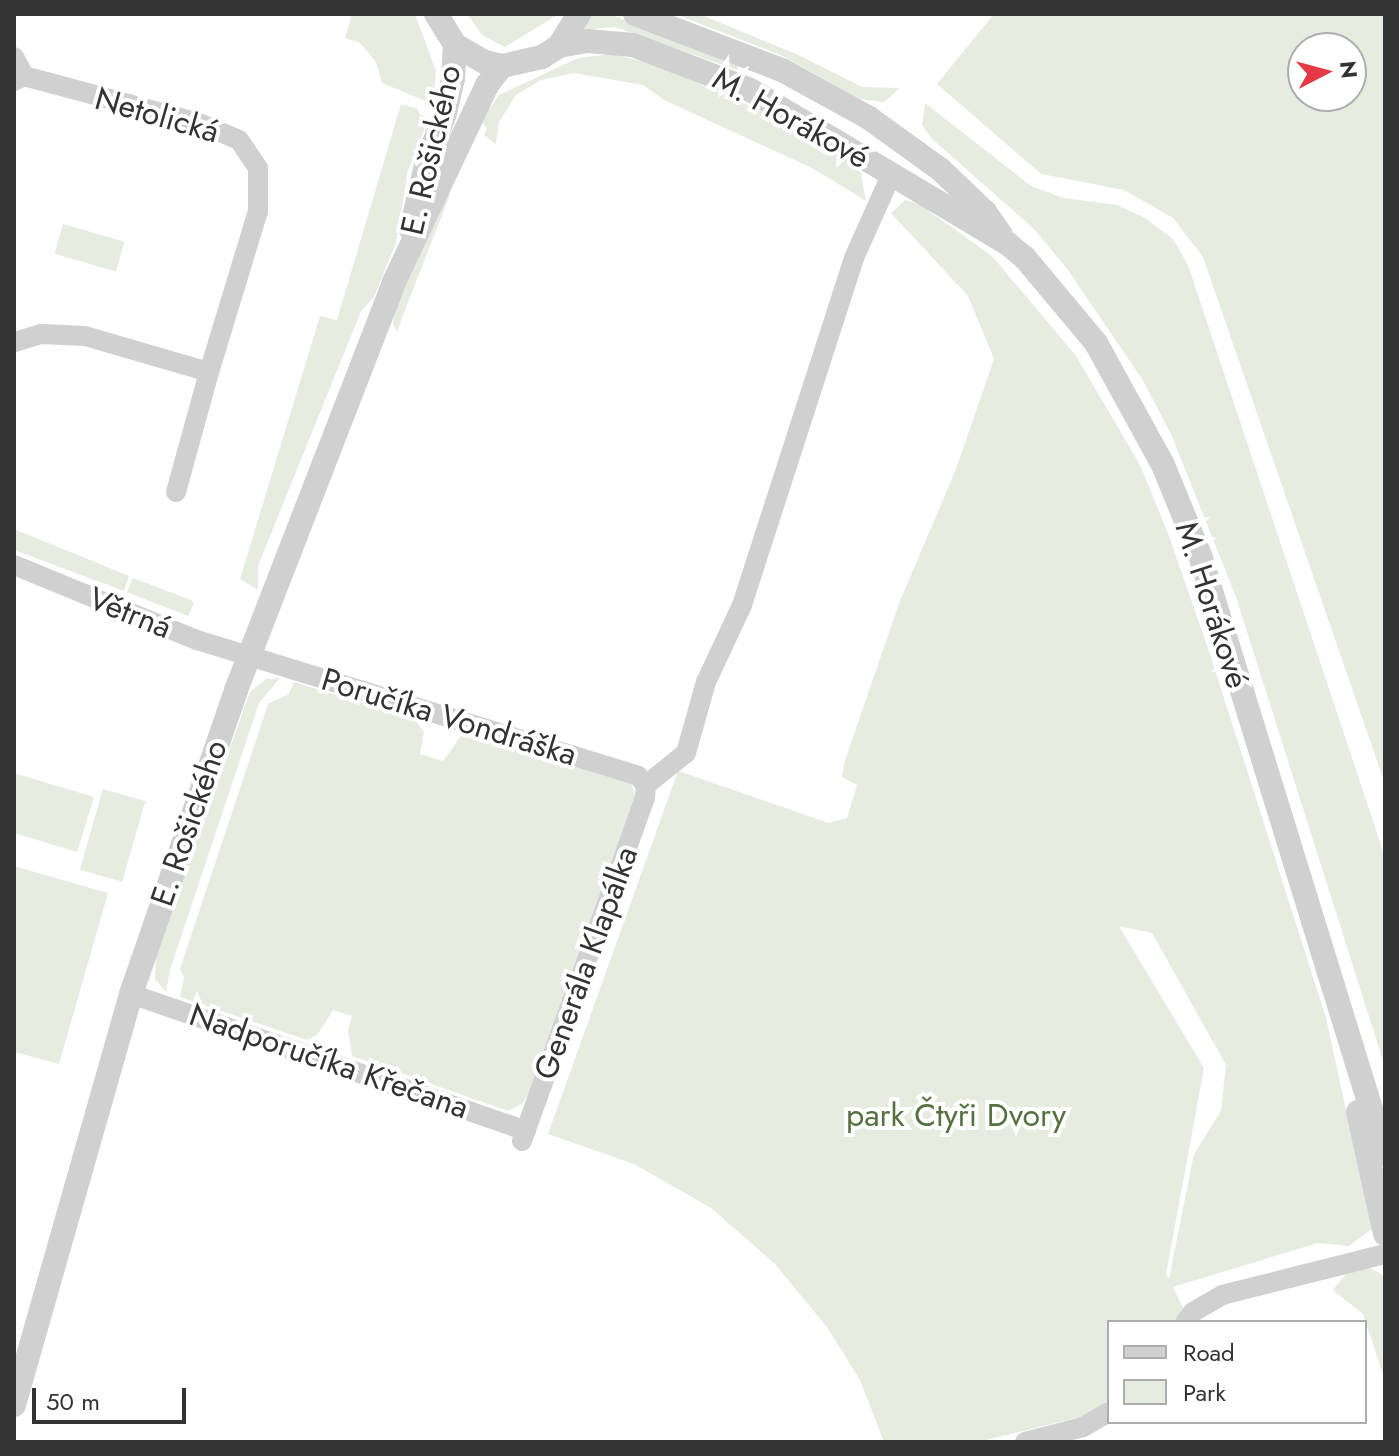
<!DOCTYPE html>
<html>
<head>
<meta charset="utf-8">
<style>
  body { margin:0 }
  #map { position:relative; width:1399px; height:1456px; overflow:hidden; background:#fff; font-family:Jost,sans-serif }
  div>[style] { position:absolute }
  .green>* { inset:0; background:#e6ecdf; transform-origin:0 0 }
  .minor>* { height:20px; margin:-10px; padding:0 10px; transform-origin:10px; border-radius:10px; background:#d0d0d0 }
  .tertiary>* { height:24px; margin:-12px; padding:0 12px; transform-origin:12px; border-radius:12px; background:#d0d0d0 }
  span { translate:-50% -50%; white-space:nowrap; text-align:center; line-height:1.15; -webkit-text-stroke:8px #fff; paint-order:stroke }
  .street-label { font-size:32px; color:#333 }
  .park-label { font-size:32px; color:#56703f }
  .frame { position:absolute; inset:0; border:16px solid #333; pointer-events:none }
  .legend { position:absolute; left:1107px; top:1320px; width:260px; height:104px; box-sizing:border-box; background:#fff; border:2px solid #adadad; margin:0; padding:10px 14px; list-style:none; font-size:24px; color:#333 }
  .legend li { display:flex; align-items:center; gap:16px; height:40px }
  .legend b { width:40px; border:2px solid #adadad }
  .north { position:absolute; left:1287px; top:32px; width:80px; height:80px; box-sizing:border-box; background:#fff; border:2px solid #adadad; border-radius:50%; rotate:84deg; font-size:22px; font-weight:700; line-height:32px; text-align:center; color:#333 }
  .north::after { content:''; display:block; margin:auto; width:28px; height:36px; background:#e63946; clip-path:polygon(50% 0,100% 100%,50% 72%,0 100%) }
  .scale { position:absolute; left:32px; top:1388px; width:154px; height:36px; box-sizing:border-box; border:4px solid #333; border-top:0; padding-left:10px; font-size:24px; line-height:28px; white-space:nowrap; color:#333; -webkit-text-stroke:6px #fff; paint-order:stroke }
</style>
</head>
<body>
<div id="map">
  <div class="green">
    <div style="clip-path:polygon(352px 14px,415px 14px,436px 71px,433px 104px,382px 83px,376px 62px,360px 43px,345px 38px)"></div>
    <div style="clip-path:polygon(467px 14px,559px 14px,505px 47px,482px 35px)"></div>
    <div style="clip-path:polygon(590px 14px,609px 14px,739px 65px,737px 70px,615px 27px,582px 30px)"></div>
    <div style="clip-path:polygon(675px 14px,699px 14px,796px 54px,862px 87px,900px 88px,884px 102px,859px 99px,783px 56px)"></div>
    <div style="clip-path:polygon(evenodd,994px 14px,1385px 14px,1385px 784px,1203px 257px,1173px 218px,1124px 190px,1041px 174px,937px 84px,994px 14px,1303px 48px,1351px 48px,1351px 96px,1303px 96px,1303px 48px)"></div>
    <div style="clip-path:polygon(612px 54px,657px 65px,770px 115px,853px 164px,861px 173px,866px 201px,812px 168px,664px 100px,643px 85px,574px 73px,541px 80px,516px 95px,499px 122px,496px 144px,484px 135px,487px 128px,481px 121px,499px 95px,578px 58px)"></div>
    <div style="clip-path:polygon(925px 103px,1031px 186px,1064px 198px,1117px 205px,1145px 218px,1173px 239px,1188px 265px,1385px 857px,1385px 1067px,1236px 597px,1171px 434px,1142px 379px,1068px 270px,1034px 229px,931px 138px,922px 125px)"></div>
    <div style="clip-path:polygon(401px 104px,418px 109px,419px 114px,429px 118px,408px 170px,396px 243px,374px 297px,361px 311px,258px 566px,258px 590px,240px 579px,320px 316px,337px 320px)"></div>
    <div style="clip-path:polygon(450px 191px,449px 197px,397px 331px,393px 324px,395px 304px)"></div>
    <div style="clip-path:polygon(evenodd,905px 200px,919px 204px,992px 256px,1076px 356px,1140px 465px,1169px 536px,1210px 654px,1326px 1018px,1372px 1229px,1349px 1246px,1318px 1243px,1173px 1287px,1183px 1308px,1173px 1322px,1109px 1322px,1109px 1400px,1099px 1408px,1080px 1417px,978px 1442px,884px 1442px,860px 1380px,827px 1327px,774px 1263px,711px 1208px,634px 1164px,548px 1134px,678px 771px,829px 823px,847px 818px,857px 785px,842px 777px,845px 760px,900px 601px,956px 469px,994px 359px,968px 296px,891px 213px,905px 200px,1119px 926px,1152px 933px,1226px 1065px,1221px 1111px,1194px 1154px,1169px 1279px,1166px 1274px,1204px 1068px,1119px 926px)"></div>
    <div style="left:63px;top:224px;width:64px;height:31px;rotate:16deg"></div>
    <div style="clip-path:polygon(14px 529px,129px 576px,124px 591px,14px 550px)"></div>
    <div style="clip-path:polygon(133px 578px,191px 600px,194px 603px,188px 616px,127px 592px)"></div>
    <div style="clip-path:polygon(280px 678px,259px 703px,170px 970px,166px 992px,155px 979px,156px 955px,250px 692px,266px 679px)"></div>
    <div style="clip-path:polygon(294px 682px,414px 719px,424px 732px,420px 754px,443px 761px,462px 735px,477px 733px,623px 777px,632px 785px,636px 798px,529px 1093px,523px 1103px,508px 1111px,352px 1056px,348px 1030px,352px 1016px,333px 1010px,318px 1034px,307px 1040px,180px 997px,184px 978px,180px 969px,268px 704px,289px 694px)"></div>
    <div style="clip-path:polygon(14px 773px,94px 797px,77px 852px,14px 833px)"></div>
    <div style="left:103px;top:789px;width:44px;height:84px;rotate:16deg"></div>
    <div style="clip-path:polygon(14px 866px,108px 893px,59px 1064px,14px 1052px)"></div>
    <div style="clip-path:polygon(1366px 1266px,1385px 1276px,1385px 1380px,1363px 1314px,1333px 1290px,1346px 1274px)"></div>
  </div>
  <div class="minor">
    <div style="left:14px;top:57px;width:21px;rotate:62deg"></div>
    <div style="left:14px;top:81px;width:11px;rotate:-27deg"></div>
    <div style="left:24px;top:76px;width:181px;rotate:15deg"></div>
    <div style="left:199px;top:123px;width:43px;rotate:23deg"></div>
    <div style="left:239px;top:140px;width:34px;rotate:56deg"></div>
    <div style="left:258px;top:168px;width:43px;rotate:90deg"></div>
    <div style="left:258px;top:211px;width:168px;rotate:106.9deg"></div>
    <div style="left:209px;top:372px;width:129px;rotate:-163.8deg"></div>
    <div style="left:85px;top:336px;width:44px;rotate:-177.4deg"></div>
    <div style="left:41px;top:334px;width:28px;rotate:163deg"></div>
    <div style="left:176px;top:492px;width:124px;rotate:-74.6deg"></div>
    <div style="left:14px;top:565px;width:198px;rotate:22.3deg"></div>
    <div style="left:197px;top:640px;width:461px;rotate:17.1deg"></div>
    <div style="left:638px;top:776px;width:12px;rotate:48deg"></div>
    <div style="left:646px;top:785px;width:51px;rotate:-38.7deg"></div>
    <div style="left:686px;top:753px;width:74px;rotate:-74.3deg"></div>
    <div style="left:706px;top:682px;width:85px;rotate:-64.9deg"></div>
    <div style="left:742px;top:605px;width:365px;rotate:-72.1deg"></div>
    <div style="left:854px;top:258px;width:93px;rotate:-65.9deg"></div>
    <div style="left:131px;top:994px;width:418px;rotate:19.1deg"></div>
    <div style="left:522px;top:1141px;width:364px;rotate:-70.3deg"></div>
    <div style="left:645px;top:798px;width:13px;rotate:-86deg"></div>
    <div style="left:1185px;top:1322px;width:13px;rotate:-51deg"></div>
    <div style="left:1193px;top:1312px;width:34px;rotate:-30deg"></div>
    <div style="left:1222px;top:1295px;width:168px;rotate:-14.1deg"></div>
    <div style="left:1025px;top:1442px;width:60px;rotate:-14.5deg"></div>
    <div style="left:1083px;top:1427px;width:30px;rotate:-30deg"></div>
  </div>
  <div class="tertiary">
    <div style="left:436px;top:14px;width:36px;rotate:58deg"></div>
    <div style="left:455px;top:45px;width:34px;rotate:30deg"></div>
    <div style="left:485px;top:62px;width:17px;rotate:13deg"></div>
    <div style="left:502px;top:66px;width:41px;rotate:-12.7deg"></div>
    <div style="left:542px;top:57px;width:20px;rotate:-33deg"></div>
    <div style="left:559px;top:46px;width:38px;rotate:-58deg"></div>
    <div style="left:635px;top:14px;width:157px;rotate:20.9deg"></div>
    <div style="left:782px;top:70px;width:99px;rotate:28.9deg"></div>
    <div style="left:869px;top:118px;width:89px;rotate:35.8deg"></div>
    <div style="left:941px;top:170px;width:61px;rotate:43.7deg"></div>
    <div style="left:985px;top:212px;width:28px;rotate:55deg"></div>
    <div style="left:559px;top:46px;width:29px;rotate:-10deg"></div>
    <div style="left:588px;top:41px;width:45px;rotate:5.1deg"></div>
    <div style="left:633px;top:45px;width:125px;rotate:21deg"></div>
    <div style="left:750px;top:90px;width:299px;rotate:30.8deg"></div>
    <div style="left:1007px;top:243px;width:23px;rotate:40deg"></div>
    <div style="left:1025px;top:258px;width:111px;rotate:50.1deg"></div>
    <div style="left:1096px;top:343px;width:139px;rotate:61.2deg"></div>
    <div style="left:1163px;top:465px;width:97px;rotate:67.7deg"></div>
    <div style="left:1200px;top:555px;width:627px;rotate:72.84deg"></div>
    <div style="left:411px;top:230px;width:67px;rotate:-77deg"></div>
    <div style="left:426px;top:165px;width:55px;rotate:-69.9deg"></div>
    <div style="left:445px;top:113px;width:35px;rotate:-77deg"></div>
    <div style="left:453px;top:79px;width:34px;rotate:-87deg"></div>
    <div style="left:1358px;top:1112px;width:125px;rotate:77.5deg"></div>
    <div style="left:14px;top:1405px;width:427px;rotate:-74.1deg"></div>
    <div style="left:131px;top:994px;width:322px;rotate:-70.9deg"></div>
    <div style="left:236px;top:690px;width:438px;rotate:-68.8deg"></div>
    <div style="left:394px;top:282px;width:218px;rotate:-64.7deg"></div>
    <div style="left:487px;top:85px;width:24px;rotate:-52deg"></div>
  </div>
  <div class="street-label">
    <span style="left:157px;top:115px;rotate:16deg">Netolická</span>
    <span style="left:791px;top:118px;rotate:29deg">M. Horákové</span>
    <span style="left:431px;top:150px;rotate:-77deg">E. Rošického</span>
    <span style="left:1212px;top:605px;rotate:72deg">M. Horákové</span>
    <span style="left:130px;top:613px;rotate:22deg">Větrná</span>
    <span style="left:449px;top:717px;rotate:17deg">Poručíka Vondráška</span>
    <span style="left:189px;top:823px;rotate:-71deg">E. Rošického</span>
    <span style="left:586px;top:963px;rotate:-70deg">Generála Klapálka</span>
    <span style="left:329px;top:1061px;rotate:19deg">Nadporučíka Křečana</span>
  </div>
  <div class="park-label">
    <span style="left:956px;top:1115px">park Čtyři Dvory</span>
  </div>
  <div class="frame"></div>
  <ul class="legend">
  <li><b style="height:10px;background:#d0d0d0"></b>Road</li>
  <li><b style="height:22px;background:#e6ecdf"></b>Park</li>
  </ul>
  <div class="north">N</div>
  <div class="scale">50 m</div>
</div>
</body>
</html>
